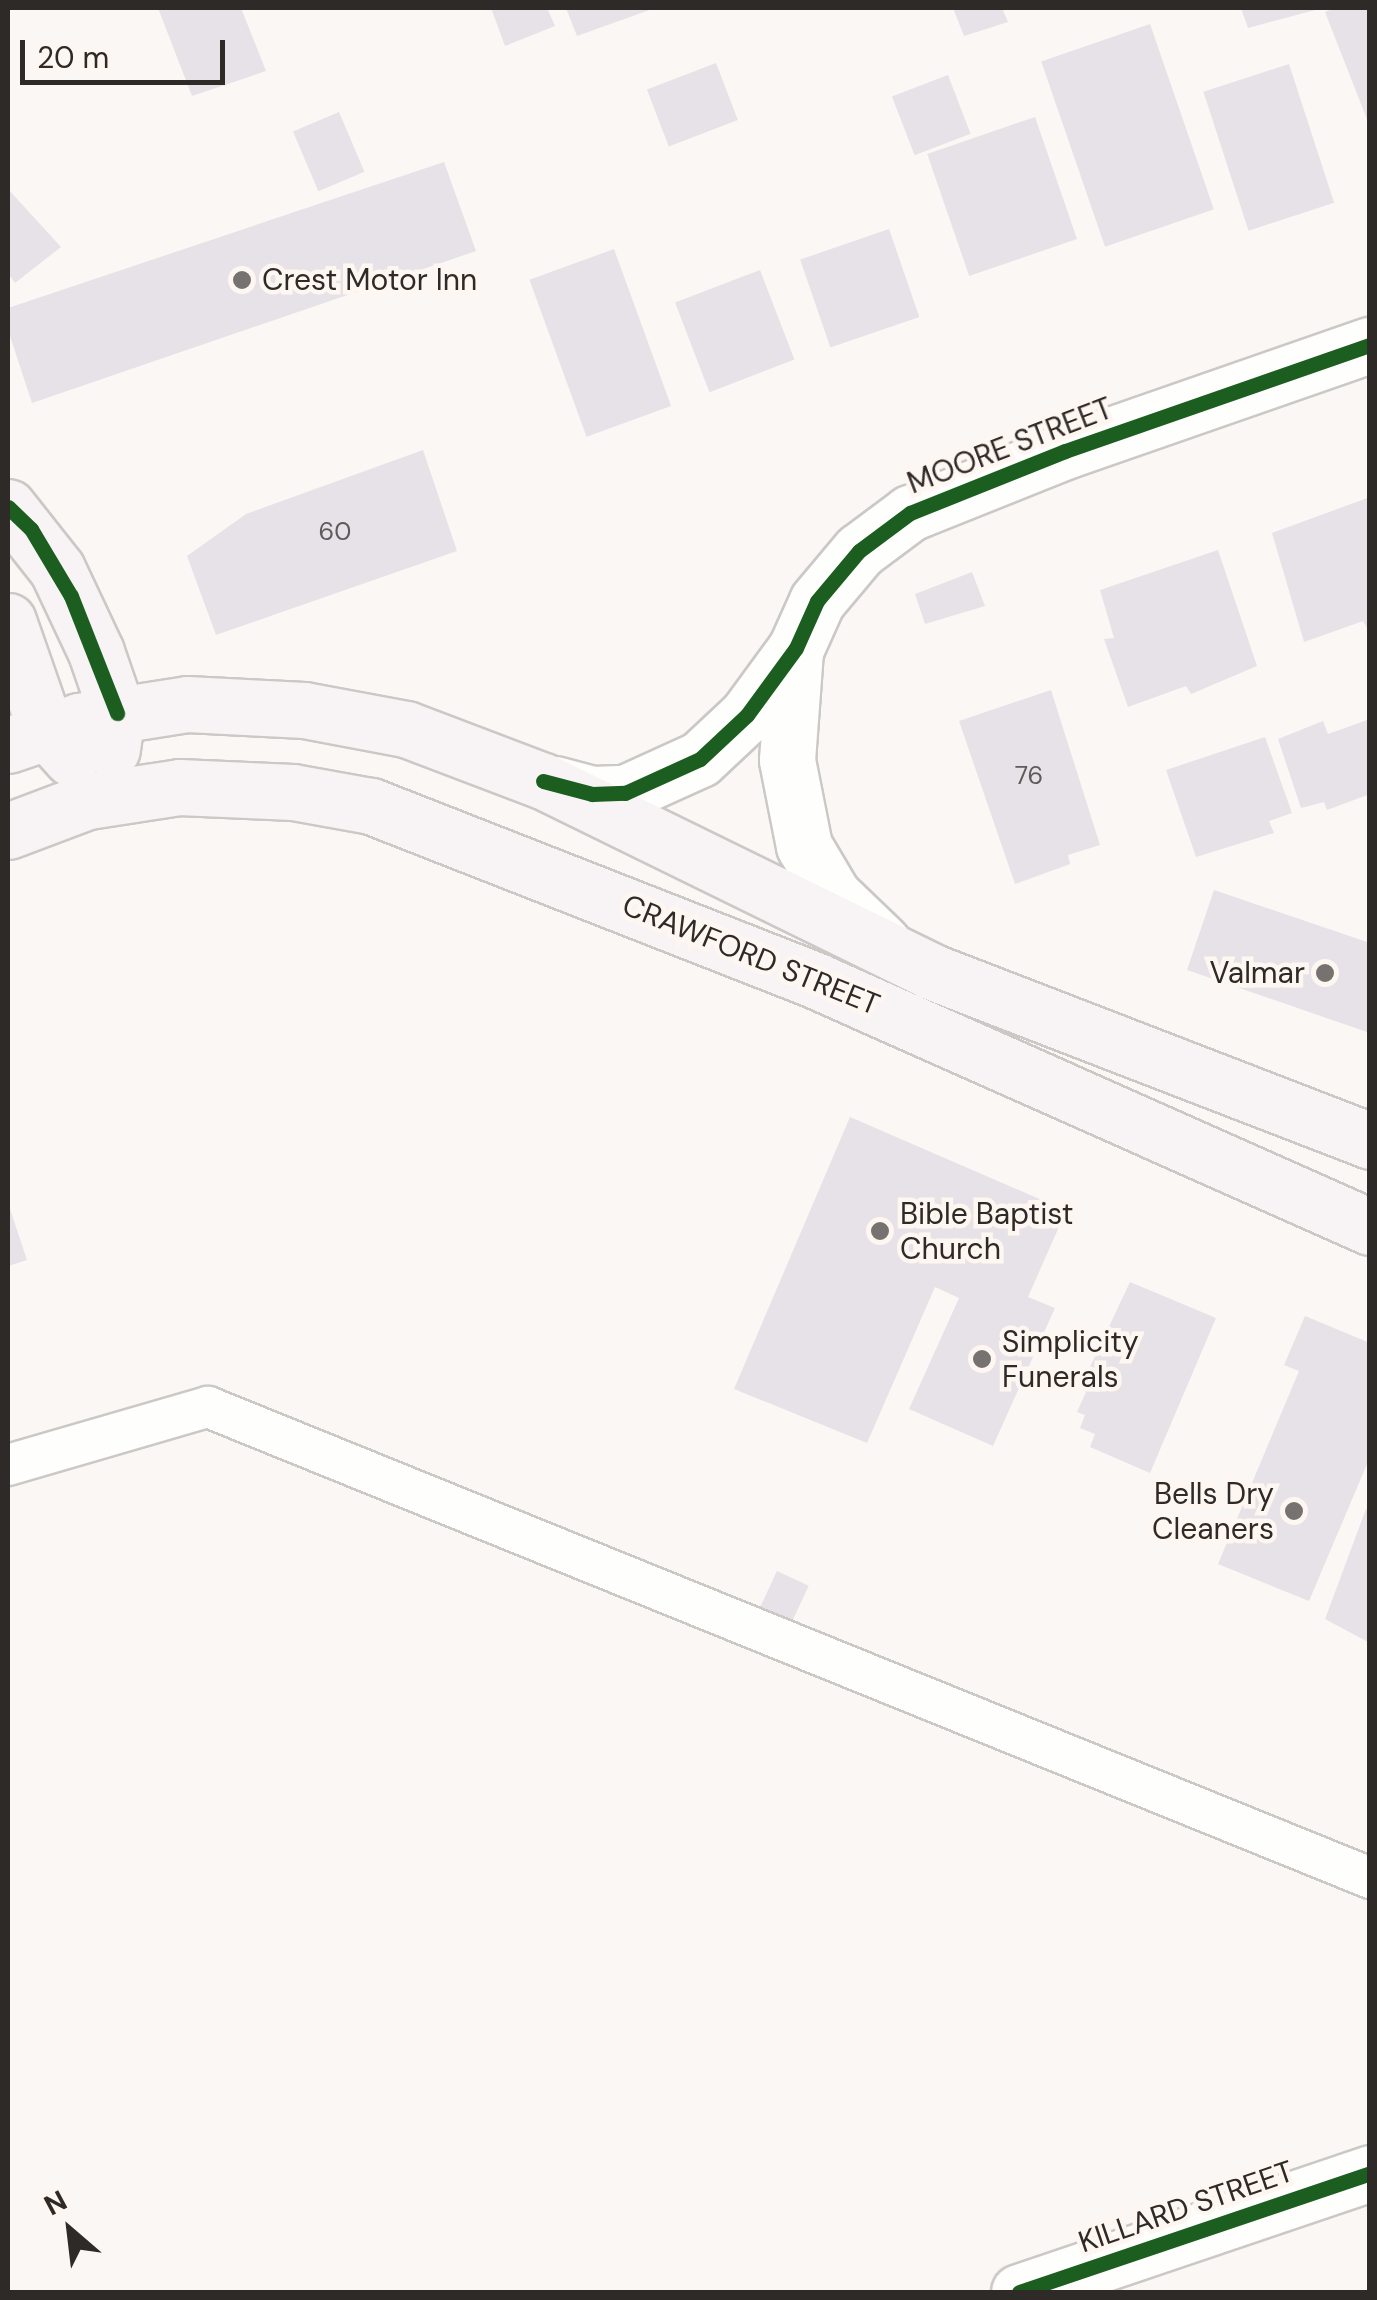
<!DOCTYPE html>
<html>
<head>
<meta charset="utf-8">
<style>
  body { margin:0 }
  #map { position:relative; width:1377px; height:2300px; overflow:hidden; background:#fbf7f4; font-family:"DM Sans",sans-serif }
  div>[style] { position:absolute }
  .building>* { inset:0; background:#e6e2e7; transform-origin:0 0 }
  .roads { filter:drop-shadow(2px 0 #cbc8c6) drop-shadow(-2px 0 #cbc8c6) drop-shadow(0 2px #cbc8c6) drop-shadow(0 -2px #cbc8c6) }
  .lane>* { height:40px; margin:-20px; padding:0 20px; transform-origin:20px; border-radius:20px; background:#fefefd }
  .street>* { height:55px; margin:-27.5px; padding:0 27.5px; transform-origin:27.5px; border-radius:27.5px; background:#fefefd }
  .secondary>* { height:55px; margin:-27.5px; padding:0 27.5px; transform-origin:27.5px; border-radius:27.5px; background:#f8f4f6 }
  .cycleway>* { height:15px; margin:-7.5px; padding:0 7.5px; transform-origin:7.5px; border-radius:7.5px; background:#1b5e20 }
  .dots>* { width:28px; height:28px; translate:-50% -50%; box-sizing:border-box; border:5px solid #fef6f1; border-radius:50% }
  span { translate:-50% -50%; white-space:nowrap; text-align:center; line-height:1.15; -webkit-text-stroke:9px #fef6f1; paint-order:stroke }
  .number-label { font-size:25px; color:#5f5b5b }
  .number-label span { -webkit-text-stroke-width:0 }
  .poi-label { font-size:30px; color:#2e2a28 }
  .left { translate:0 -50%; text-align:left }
  .right { translate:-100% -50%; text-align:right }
  .street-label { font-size:30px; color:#2e2a28 }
  .frame { position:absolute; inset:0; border:10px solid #2e2a28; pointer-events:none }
  .north { position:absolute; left:20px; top:2180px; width:100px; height:100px; -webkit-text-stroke:8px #fef6f1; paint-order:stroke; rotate:332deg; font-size:28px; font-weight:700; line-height:40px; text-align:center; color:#2e2a28 }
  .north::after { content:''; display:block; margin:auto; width:35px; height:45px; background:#2e2a28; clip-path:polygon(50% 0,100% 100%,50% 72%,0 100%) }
  .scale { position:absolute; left:20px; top:40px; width:205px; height:45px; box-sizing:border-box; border:5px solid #2e2a28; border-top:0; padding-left:12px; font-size:30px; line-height:35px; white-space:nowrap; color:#2e2a28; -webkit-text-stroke:8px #fef6f1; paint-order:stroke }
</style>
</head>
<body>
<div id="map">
  <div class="building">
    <div style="clip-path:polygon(158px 8px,241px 8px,266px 71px,192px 96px)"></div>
    <div style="clip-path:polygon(491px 8px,547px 8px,555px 26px,505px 46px)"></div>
    <div style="clip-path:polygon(566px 8px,655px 8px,577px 36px)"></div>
    <div style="clip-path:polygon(953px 8px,1002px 8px,1008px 22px,964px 36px)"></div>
    <div style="clip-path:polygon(1241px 8px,1319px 8px,1319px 9px,1248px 28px)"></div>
    <div style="clip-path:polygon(1335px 8px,1370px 8px,1370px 127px,1325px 12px)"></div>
    <div style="left:1150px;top:24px;width:196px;height:115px;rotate:71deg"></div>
    <div style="left:716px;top:63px;width:61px;height:74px;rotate:69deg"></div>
    <div style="left:1289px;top:64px;width:146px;height:90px;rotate:72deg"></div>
    <div style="left:948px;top:75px;width:63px;height:60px;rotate:69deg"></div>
    <div style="left:339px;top:112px;width:65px;height:50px;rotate:67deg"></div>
    <div style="left:1035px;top:117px;width:129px;height:114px;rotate:71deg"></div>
    <div style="clip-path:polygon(444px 162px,476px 251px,32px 403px,8px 330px,8px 308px)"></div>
    <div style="clip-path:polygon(8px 189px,61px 247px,15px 283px,8px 273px)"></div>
    <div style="left:889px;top:229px;width:93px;height:94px;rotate:71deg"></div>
    <div style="left:614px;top:249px;width:167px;height:90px;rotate:70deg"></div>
    <div style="left:760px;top:270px;width:96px;height:91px;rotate:69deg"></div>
    <div style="clip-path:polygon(423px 450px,457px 551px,216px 635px,187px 556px,246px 514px)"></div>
    <div style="clip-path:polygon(1370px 497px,1370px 633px,1363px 621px,1304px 642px,1272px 533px)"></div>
    <div style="clip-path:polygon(1218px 550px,1257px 666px,1191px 694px,1186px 686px,1128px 707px,1104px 639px,1114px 638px,1100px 590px)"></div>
    <div style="clip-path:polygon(972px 572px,985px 606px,925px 624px,915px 594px)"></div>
    <div style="clip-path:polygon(1051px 690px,1100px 845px,1068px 855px,1070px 864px,1015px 884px,959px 721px)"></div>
    <div style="clip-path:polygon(1370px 719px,1370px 794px,1327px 810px,1324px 802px,1301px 808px,1278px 739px,1323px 721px,1328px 734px)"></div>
    <div style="clip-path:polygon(1265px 737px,1292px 813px,1269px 821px,1274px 833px,1196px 857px,1166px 770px)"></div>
    <div style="clip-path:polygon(1214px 890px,1370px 943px,1370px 1033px,1187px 970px)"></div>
    <div style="clip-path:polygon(850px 1117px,1051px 1204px,1047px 1213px,1062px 1220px,1028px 1297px,1055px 1308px,993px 1446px,909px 1409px,959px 1298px,935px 1287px,867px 1443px,734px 1389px)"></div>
    <div style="clip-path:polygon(8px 1203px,27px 1260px,8px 1266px)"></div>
    <div style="clip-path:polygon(1130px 1282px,1216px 1318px,1150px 1473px,1090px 1447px,1095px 1434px,1080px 1428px,1085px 1415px,1077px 1412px,1086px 1392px,1080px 1388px)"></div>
    <div style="clip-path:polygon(1305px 1316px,1370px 1343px,1370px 1457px,1309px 1601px,1218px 1564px,1299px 1371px,1284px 1365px)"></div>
    <div style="clip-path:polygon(1366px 1509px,1370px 1511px,1370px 1643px,1325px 1619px)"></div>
    <div style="left:777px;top:1571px;width:35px;height:45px;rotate:25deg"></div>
  </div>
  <div class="roads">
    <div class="lane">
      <div style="left:8px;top:1465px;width:208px;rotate:-16.2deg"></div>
      <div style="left:208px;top:1407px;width:1254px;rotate:22.06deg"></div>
    </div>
    <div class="street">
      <div style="left:795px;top:651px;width:109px;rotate:94.2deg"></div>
      <div style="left:787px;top:760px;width:88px;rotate:78.8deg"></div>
      <div style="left:804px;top:846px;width:57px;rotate:59.4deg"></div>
      <div style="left:833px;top:895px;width:69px;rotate:43.8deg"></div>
      <div style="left:555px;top:784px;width:38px;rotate:15deg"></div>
      <div style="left:592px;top:794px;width:33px;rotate:-2deg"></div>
      <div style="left:625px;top:793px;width:82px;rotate:-24.4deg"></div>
      <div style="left:700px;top:759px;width:64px;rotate:-43.1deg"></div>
      <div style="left:747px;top:715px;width:83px;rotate:-53.8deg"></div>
      <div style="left:796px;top:648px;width:51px;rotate:-65.9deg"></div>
      <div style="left:817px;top:601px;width:65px;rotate:-50deg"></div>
      <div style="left:859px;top:551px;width:64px;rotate:-36.7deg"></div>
      <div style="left:910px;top:513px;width:167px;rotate:-21.8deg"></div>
      <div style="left:1065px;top:451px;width:323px;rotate:-19.2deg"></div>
      <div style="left:1019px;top:2292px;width:371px;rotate:-18.7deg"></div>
    </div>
    <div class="secondary">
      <div style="left:8px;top:507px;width:79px;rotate:51.7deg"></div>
      <div style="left:57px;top:569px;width:92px;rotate:64.8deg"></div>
      <div style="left:96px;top:652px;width:65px;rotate:71deg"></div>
      <div style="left:117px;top:713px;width:37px;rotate:98deg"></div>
      <div style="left:8px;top:621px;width:115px;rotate:70.8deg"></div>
      <div style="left:46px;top:730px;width:38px;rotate:48deg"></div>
      <div style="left:8px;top:745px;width:75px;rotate:-18.7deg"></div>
      <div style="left:79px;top:721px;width:109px;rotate:-8.9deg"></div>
      <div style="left:187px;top:704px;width:117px;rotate:2.9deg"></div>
      <div style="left:304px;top:710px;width:104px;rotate:10.6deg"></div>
      <div style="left:406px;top:729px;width:147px;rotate:20.8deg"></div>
      <div style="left:543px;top:781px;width:431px;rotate:26.1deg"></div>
      <div style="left:930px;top:971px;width:472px;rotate:21.1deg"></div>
      <div style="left:8px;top:831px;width:85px;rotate:-20.6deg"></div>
      <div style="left:88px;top:801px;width:92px;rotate:-8.7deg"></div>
      <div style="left:179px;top:787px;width:114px;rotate:2.5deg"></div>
      <div style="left:293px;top:792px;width:79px;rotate:10.2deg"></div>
      <div style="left:371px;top:806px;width:479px;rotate:21.4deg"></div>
      <div style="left:817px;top:981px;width:605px;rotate:23.98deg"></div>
    </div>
  </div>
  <div class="cycleway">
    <div style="left:8px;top:507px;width:32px;rotate:44deg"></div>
    <div style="left:31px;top:529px;width:78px;rotate:59.2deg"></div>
    <div style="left:71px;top:596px;width:126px;rotate:68.5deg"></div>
    <div style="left:543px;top:781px;width:51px;rotate:14.9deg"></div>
    <div style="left:592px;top:794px;width:33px;rotate:-2deg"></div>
    <div style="left:625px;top:793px;width:82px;rotate:-24.4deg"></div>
    <div style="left:700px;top:759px;width:64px;rotate:-43.1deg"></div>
    <div style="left:747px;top:715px;width:83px;rotate:-53.8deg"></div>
    <div style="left:796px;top:648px;width:51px;rotate:-65.9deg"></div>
    <div style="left:817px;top:601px;width:65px;rotate:-50deg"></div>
    <div style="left:859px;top:551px;width:64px;rotate:-36.7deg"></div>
    <div style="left:910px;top:513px;width:167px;rotate:-21.8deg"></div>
    <div style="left:1065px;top:451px;width:323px;rotate:-19.2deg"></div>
    <div style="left:1019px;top:2292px;width:371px;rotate:-18.7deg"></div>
  </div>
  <div class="dots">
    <div style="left:242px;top:280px;background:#76726f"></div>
    <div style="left:1325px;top:973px;background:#76726f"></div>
    <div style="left:880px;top:1231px;background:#76726f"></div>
    <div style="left:982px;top:1359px;background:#76726f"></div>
    <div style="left:1294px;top:1511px;background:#76726f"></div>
  </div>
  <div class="number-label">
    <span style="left:335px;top:532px">60</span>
    <span style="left:1029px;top:776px">76</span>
  </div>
  <div class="poi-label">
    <span class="left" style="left:262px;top:280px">Crest Motor Inn</span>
    <span class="right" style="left:1305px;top:973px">Valmar</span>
    <span class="left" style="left:900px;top:1231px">Bible Baptist<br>Church</span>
    <span class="left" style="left:1002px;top:1359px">Simplicity<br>Funerals</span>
    <span class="right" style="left:1274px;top:1511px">Bells Dry<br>Cleaners</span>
  </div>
  <div class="street-label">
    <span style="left:1010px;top:446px;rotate:-21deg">MOORE STREET</span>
    <span style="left:751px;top:955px;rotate:22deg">CRAWFORD STREET</span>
    <span style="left:1186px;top:2207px;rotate:-19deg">KILLARD STREET</span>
  </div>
  <div class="frame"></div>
  <div class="north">N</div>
  <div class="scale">20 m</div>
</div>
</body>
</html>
